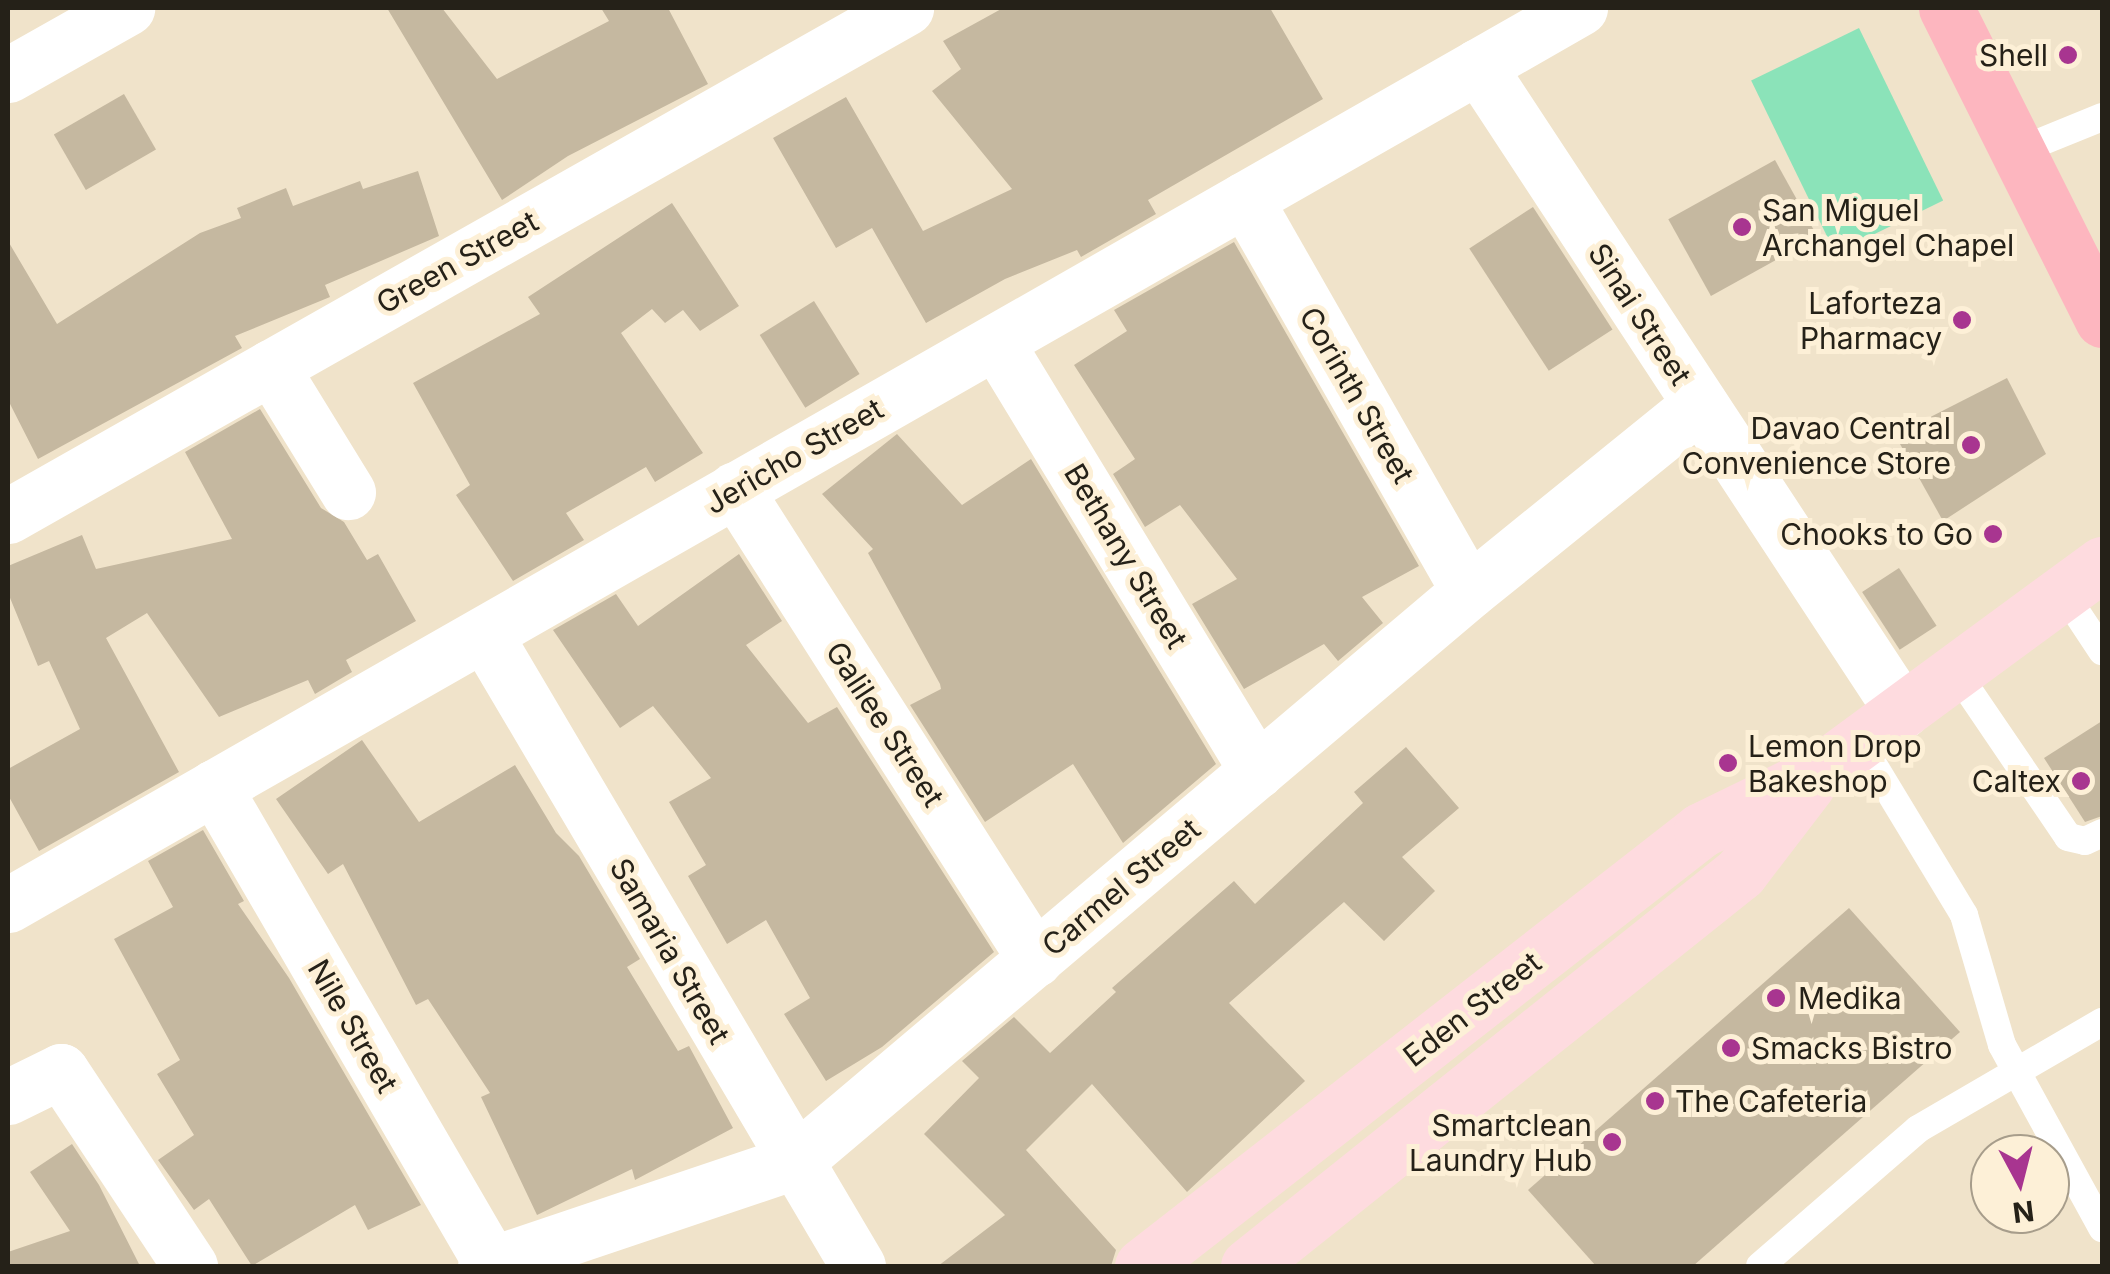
<!DOCTYPE html>
<html>
<head>
<meta charset="utf-8">
<style>
  body { margin:0 }
  #map { position:relative; width:2110px; height:1274px; overflow:hidden; background:#f0e3ca; font-family:Inter,sans-serif }
  div>[style] { position:absolute }
  .green>* { inset:0; background:#8be3b9; transform-origin:0 0 }
  .building>* { inset:0; background:#c5b8a0; transform-origin:0 0 }
  .lane>* { height:28px; margin:-14px; padding:0 14px; transform-origin:14px; border-radius:14px; background:#fff }
  .street>* { height:55px; margin:-27.5px; padding:0 27.5px; transform-origin:27.5px; border-radius:27.5px; background:#fff }
  .secondary>* { height:55px; margin:-27.5px; padding:0 27.5px; transform-origin:27.5px; border-radius:27.5px; background:#fedbdf }
  .primary>* { height:55px; margin:-27.5px; padding:0 27.5px; transform-origin:27.5px; border-radius:27.5px; background:#fdb6bf }
  .dots>* { width:28px; height:28px; translate:-50% -50%; box-sizing:border-box; border:5px solid #fdf0d7; border-radius:50% }
  span { translate:-50% -50%; white-space:nowrap; text-align:center; line-height:1.15; -webkit-text-stroke:10px #fdf0d7; paint-order:stroke }
  .poi-label { font-size:30px; color:#252118 }
  .right { translate:-100% -50%; text-align:right }
  .left { translate:0 -50%; text-align:left }
  .street-label { font-size:30px; color:#252118 }
  .frame { position:absolute; inset:0; border:10px solid #252118; pointer-events:none }
  .north { position:absolute; left:1970px; top:1134px; width:100px; height:100px; box-sizing:border-box; background:#fdf0d7; border:2px solid #a79d8b; border-radius:50%; rotate:173deg; font-size:28px; font-weight:700; line-height:40px; text-align:center; color:#252118 }
  .north::after { content:''; display:block; margin:auto; width:35px; height:45px; background:#a83590; clip-path:polygon(50% 0,100% 100%,50% 72%,0 100%) }
</style>
</head>
<body>
<div id="map">
  <div class="green">
    <div style="left:1859px;top:28px;width:192px;height:120px;rotate:64deg"></div>
  </div>
  <div class="building">
    <div style="clip-path:polygon(387px 8px,442px 8px,497px 79px,609px 21px,601px 8px,668px 8px,708px 84px,568px 156px,502px 200px)"></div>
    <div style="clip-path:polygon(1003px 8px,1270px 8px,1323px 99px,1148px 200px,1156px 214px,1081px 257px,1077px 250px,1005px 279px,926px 323px,872px 228px,836px 248px,773px 138px,846px 97px,923px 231px,1012px 189px,932px 91px,961px 69px,943px 41px)"></div>
    <div style="left:124px;top:94px;width:64px;height:81px;rotate:60deg"></div>
    <div style="left:1775px;top:160px;width:88px;height:122px;rotate:61deg"></div>
    <div style="clip-path:polygon(418px 171px,439px 236px,325px 285px,330px 297px,235px 336px,242px 348px,38px 459px,8px 400px,8px 241px,57px 324px,200px 233px,241px 218px,237px 208px,286px 188px,293px 206px,360px 181px,363px 189px)"></div>
    <div style="clip-path:polygon(672px 203px,739px 306px,700px 331px,683px 310px,665px 323px,652px 309px,621px 333px,703px 453px,655px 482px,646px 467px,566px 513px,584px 540px,513px 581px,456px 495px,470px 485px,413px 383px,540px 314px,528px 297px)"></div>
    <div style="left:1533px;top:207px;width:146px;height:76px;rotate:57deg"></div>
    <div style="clip-path:polygon(1234px 242px,1419px 566px,1362px 597px,1383px 623px,1338px 661px,1324px 644px,1244px 689px,1192px 604px,1237px 579px,1180px 505px,1145px 527px,1113px 474px,1135px 459px,1074px 365px,1127px 331px,1114px 310px)"></div>
    <div style="left:814px;top:301px;width:86px;height:64px;rotate:58deg"></div>
    <div style="clip-path:polygon(2007px 378px,2046px 454px,1943px 521px,1895px 435px)"></div>
    <div style="clip-path:polygon(260px 409px,321px 508px,344px 522px,367px 560px,378px 554px,416px 621px,346px 660px,352px 672px,315px 694px,308px 680px,219px 717px,147px 613px,106px 638px,179px 772px,39px 851px,8px 795px,8px 769px,80px 729px,49px 661px,38px 666px,8px 593px,8px 566px,82px 535px,96px 569px,232px 539px,185px 452px)"></div>
    <div style="clip-path:polygon(897px 434px,962px 505px,1031px 459px,1216px 764px,1123px 843px,1073px 764px,985px 822px,910px 705px,941px 689px,940px 684px,868px 553px,873px 549px,822px 494px)"></div>
    <div style="clip-path:polygon(739px 554px,782px 621px,746px 645px,808px 723px,837px 707px,994px 952px,882px 1047px,826px 1081px,784px 1014px,810px 998px,766px 920px,727px 944px,688px 876px,706px 865px,669px 802px,711px 778px,653px 706px,620px 728px,553px 630px,616px 594px,638px 626px)"></div>
    <div style="left:1899px;top:568px;width:69px;height:44px;rotate:57deg"></div>
    <div style="clip-path:polygon(2102px 721px,2102px 816px,2085px 822px,2044px 758px)"></div>
    <div style="clip-path:polygon(362px 740px,419px 822px,515px 765px,556px 833px,579px 856px,640px 959px,627px 967px,678px 1051px,689px 1046px,733px 1128px,635px 1180px,632px 1169px,537px 1215px,481px 1097px,490px 1093px,428px 999px,416px 1005px,343px 864px,328px 874px,276px 799px)"></div>
    <div style="clip-path:polygon(1406px 747px,1459px 808px,1402px 857px,1435px 891px,1384px 941px,1344px 902px,1229px 1003px,1305px 1081px,1187px 1192px,1092px 1084px,1026px 1150px,1116px 1250px,1111px 1266px,938px 1266px,1005px 1215px,924px 1134px,979px 1078px,962px 1061px,1014px 1017px,1050px 1053px,1116px 992px,1112px 988px,1234px 881px,1255px 904px,1363px 803px,1354px 792px)"></div>
    <div style="clip-path:polygon(203px 830px,244px 901px,238px 904px,289px 978px,421px 1205px,368px 1230px,355px 1205px,252px 1266px,209px 1199px,194px 1210px,158px 1160px,194px 1135px,157px 1074px,180px 1060px,114px 939px,173px 907px,148px 861px)"></div>
    <div style="clip-path:polygon(1849px 908px,1960px 1032px,1693px 1266px,1596px 1266px,1528px 1190px)"></div>
    <div style="clip-path:polygon(72px 1144px,99px 1185px,140px 1266px,8px 1266px,8px 1252px,70px 1231px,30px 1172px)"></div>
  </div>
  <div class="lane">
    <div style="left:2016px;top:152px;width:93px;rotate:-22.1deg"></div>
    <div style="left:2063px;top:592px;width:71px;rotate:56.5deg"></div>
    <div style="left:1956px;top:672px;width:199px;rotate:55.8deg"></div>
    <div style="left:2068px;top:837px;width:17px;rotate:13deg"></div>
    <div style="left:2085px;top:841px;width:19px;rotate:-25deg"></div>
    <div style="left:1860px;top:743px;width:201px;rotate:58.8deg"></div>
    <div style="left:1964px;top:915px;width:135px;rotate:73.7deg"></div>
    <div style="left:2002px;top:1045px;width:209px;rotate:61.3deg"></div>
    <div style="left:1760px;top:1266px;width:209px;rotate:-40.9deg"></div>
    <div style="left:1918px;top:1129px;width:213px;rotate:-30.2deg"></div>
  </div>
  <div class="street">
    <div style="left:1478px;top:66px;width:772px;rotate:56.68deg"></div>
    <div style="left:8px;top:75px;width:137px;rotate:-29.4deg"></div>
    <div style="left:1245px;top:199px;width:451px;rotate:60.3deg"></div>
    <div style="left:996px;top:342px;width:502px;rotate:58.68deg"></div>
    <div style="left:271px;top:367px;width:147px;rotate:58.4deg"></div>
    <div style="left:735px;top:489px;width:558px;rotate:57.45deg"></div>
    <div style="left:8px;top:516px;width:1032px;rotate:-29.5deg"></div>
    <div style="left:485px;top:635px;width:733px;rotate:59.41deg"></div>
    <div style="left:214px;top:787px;width:553px;rotate:59.82deg"></div>
    <div style="left:8px;top:905px;width:1810px;rotate:-29.71deg"></div>
    <div style="left:8px;top:1097px;width:59px;rotate:-26.1deg"></div>
    <div style="left:61px;top:1071px;width:234px;rotate:56.5deg"></div>
    <div style="left:485px;top:1266px;width:326px;rotate:-18.6deg"></div>
    <div style="left:794px;top:1162px;width:884px;rotate:-40.23deg"></div>
    <div style="left:1469px;top:591px;width:297px;rotate:-39deg"></div>
  </div>
  <div class="secondary">
    <div style="left:1142px;top:1266px;width:709px;rotate:-37.95deg"></div>
    <div style="left:1701px;top:830px;width:128px;rotate:-26deg"></div>
    <div style="left:1816px;top:774px;width:355px;rotate:-36.3deg"></div>
    <div style="left:1248px;top:1266px;width:630px;rotate:-38.62deg"></div>
    <div style="left:1740px;top:873px;width:112px;rotate:-52.6deg"></div>
  </div>
  <div class="primary">
    <div style="left:1946px;top:8px;width:349px;rotate:63.4deg"></div>
  </div>
  <div class="dots">
    <div style="left:2068px;top:55px;background:#a83590"></div>
    <div style="left:1742px;top:227px;background:#a83590"></div>
    <div style="left:1962px;top:320px;background:#a83590"></div>
    <div style="left:1971px;top:445px;background:#a83590"></div>
    <div style="left:1993px;top:534px;background:#a83590"></div>
    <div style="left:1728px;top:763px;background:#a83590"></div>
    <div style="left:2081px;top:781px;background:#a83590"></div>
    <div style="left:1776px;top:998px;background:#a83590"></div>
    <div style="left:1731px;top:1048px;background:#a83590"></div>
    <div style="left:1655px;top:1101px;background:#a83590"></div>
    <div style="left:1612px;top:1142px;background:#a83590"></div>
  </div>
  <div class="poi-label">
    <span class="right" style="left:2048px;top:55px">Shell</span>
    <span class="left" style="left:1762px;top:227px">San Miguel<br>Archangel Chapel</span>
    <span class="right" style="left:1942px;top:320px">Laforteza<br>Pharmacy</span>
    <span class="right" style="left:1951px;top:445px">Davao Central<br>Convenience Store</span>
    <span class="right" style="left:1973px;top:534px">Chooks to Go</span>
    <span class="left" style="left:1748px;top:763px">Lemon Drop<br>Bakeshop</span>
    <span class="right" style="left:2061px;top:781px">Caltex</span>
    <span class="left" style="left:1798px;top:998px">Medika</span>
    <span class="left" style="left:1751px;top:1048px">Smacks Bistro</span>
    <span class="left" style="left:1675px;top:1101px">The Cafeteria</span>
    <span class="right" style="left:1592px;top:1142px">Smartclean<br>Laundry Hub</span>
  </div>
  <div class="street-label">
    <span style="left:457px;top:262px;rotate:-29deg">Green Street</span>
    <span style="left:1640px;top:314px;rotate:57deg">Sinai Street</span>
    <span style="left:1357px;top:395px;rotate:60deg">Corinth Street</span>
    <span style="left:794px;top:456px;rotate:-30deg">Jericho Street</span>
    <span style="left:1126px;top:556px;rotate:59deg">Bethany Street</span>
    <span style="left:885px;top:724px;rotate:57deg">Galilee Street</span>
    <span style="left:1121px;top:887px;rotate:-40deg">Carmel Street</span>
    <span style="left:670px;top:951px;rotate:60deg">Samaria Street</span>
    <span style="left:1472px;top:1009px;rotate:-38deg">Eden Street</span>
    <span style="left:353px;top:1026px;rotate:60deg">Nile Street</span>
  </div>
  <div class="frame"></div>
  <div class="north">N</div>
</div>
</body>
</html>
